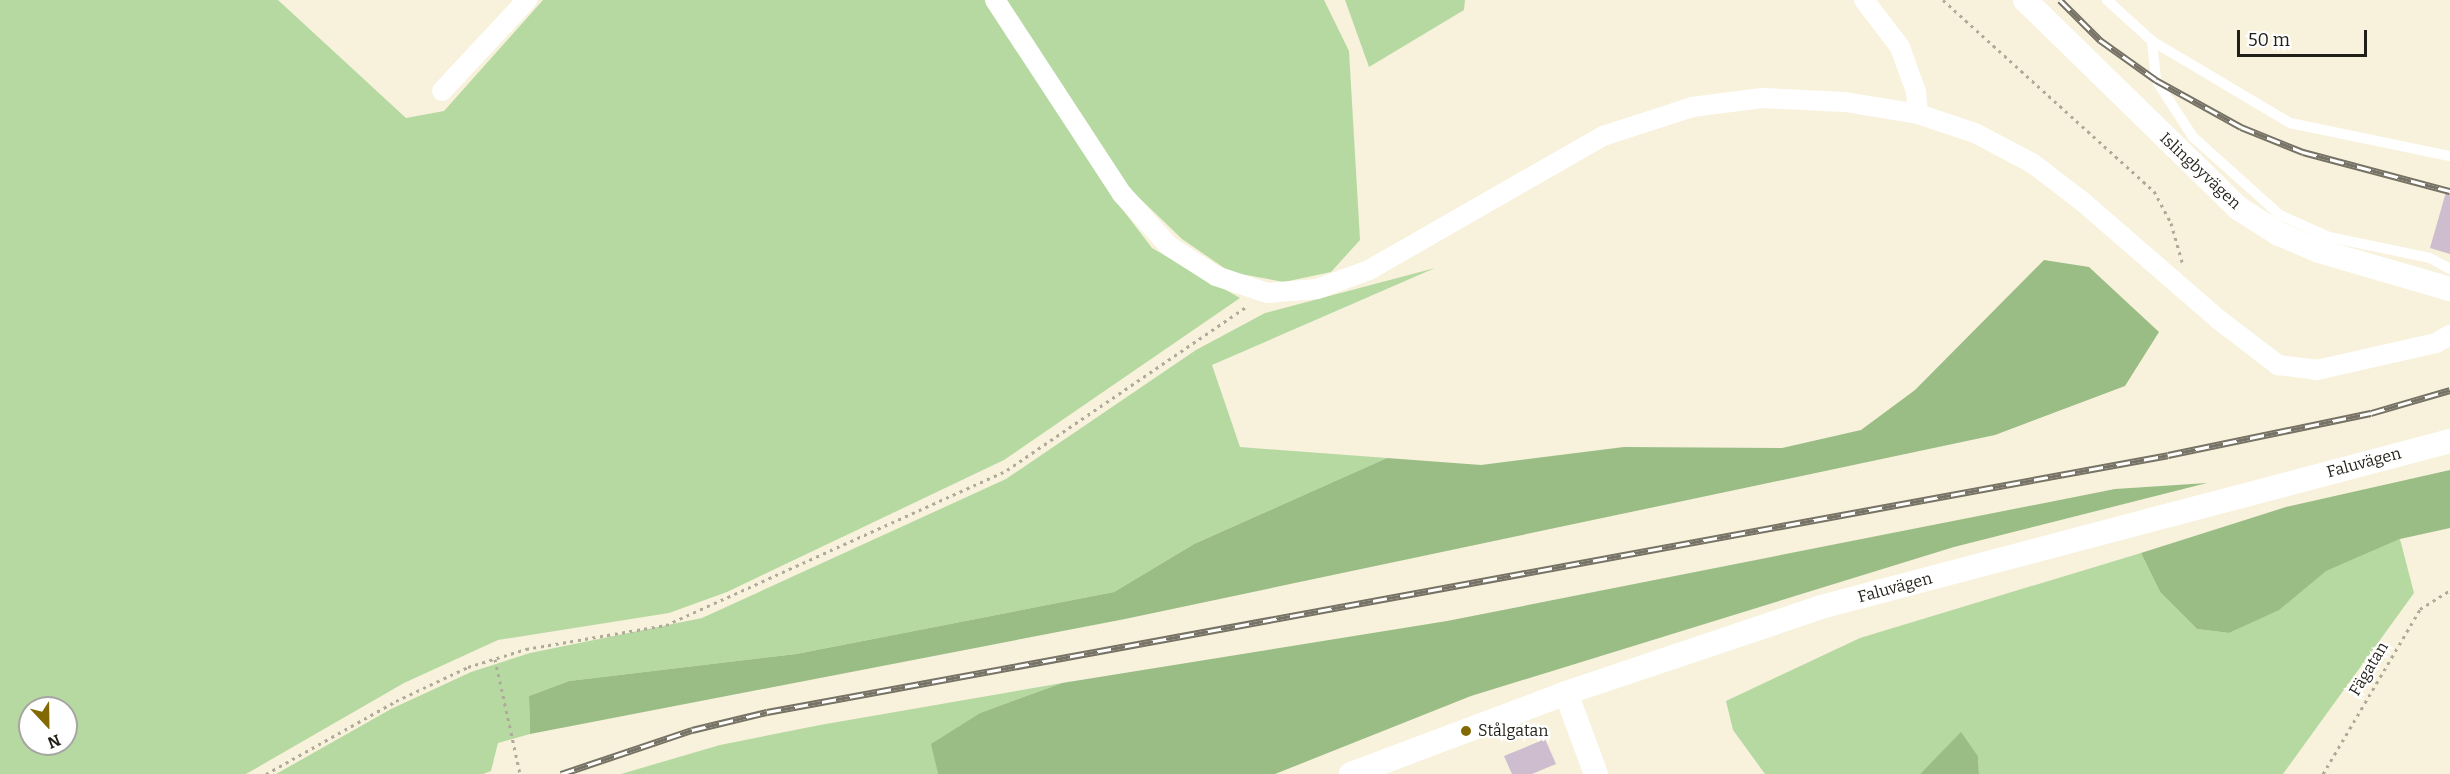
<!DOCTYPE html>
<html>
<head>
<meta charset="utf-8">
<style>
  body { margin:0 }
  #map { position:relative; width:2450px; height:774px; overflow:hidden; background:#f8f2dc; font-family:Bitter,serif }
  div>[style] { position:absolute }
  .green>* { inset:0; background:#b6d9a2 }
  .forest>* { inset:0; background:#9abd85 }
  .building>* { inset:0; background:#cdbdcf }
  .path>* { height:3px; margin-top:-1.5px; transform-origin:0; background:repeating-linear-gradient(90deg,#afaa99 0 3px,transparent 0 7.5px) }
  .service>* { height:10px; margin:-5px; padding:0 5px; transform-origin:5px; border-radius:5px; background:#fff }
  .minor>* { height:20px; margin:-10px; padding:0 10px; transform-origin:10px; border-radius:10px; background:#fff }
  .tertiary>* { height:24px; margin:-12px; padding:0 12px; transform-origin:12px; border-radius:12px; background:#fff }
  .rail>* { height:7px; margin-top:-3.5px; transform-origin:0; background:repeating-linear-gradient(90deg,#fff 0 14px,#767265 0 28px); box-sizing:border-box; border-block:2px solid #767265 }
  .dots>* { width:16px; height:16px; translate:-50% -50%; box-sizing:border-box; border:3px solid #fff; border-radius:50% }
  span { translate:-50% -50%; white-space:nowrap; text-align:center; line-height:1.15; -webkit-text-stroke:4.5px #fff; paint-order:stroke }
  .street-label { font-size:16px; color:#211f17 }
  .poi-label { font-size:16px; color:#211f17 }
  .left { translate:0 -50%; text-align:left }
  .north { position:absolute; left:18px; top:696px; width:60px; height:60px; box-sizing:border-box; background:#fff; border:2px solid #a6a5a2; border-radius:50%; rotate:158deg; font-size:16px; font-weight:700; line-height:24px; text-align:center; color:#211f17 }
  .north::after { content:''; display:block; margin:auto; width:21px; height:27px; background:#826902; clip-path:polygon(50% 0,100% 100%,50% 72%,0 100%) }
  .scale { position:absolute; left:2237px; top:30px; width:130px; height:27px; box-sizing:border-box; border:3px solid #211f17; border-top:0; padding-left:8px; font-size:18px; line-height:21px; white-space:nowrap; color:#211f17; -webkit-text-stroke:4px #fff; paint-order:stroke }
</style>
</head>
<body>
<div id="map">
  <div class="green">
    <div style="clip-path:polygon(evenodd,0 0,278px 0,406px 118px,444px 111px,543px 0,985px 0,1110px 193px,1152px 248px,1240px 298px,1004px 460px,727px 592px,669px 613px,498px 640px,404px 683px,246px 774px,0 774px,0 0,30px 708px,66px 708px,66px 744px,30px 744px,30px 708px)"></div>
    <div style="clip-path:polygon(1007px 0,1324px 0,1349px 51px,1360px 240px,1331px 272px,1284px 282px,1230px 272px,1182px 239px,1128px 187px)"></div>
    <div style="clip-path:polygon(1345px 0,1465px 0,1464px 10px,1369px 67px)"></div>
    <div style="clip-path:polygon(1435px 268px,1212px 365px,1240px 447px,1387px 458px,1194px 544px,1114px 592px,796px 654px,569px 681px,529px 696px,530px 734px,498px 743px,491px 771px,483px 774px,276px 774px,391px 709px,471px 672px,530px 653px,702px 618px,1006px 479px,1196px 350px,1265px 313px)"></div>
    <div style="clip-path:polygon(2400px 539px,2414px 593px,2283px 774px,1979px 774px,1978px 756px,1961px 733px,1920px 774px,1765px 774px,1733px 730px,1726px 701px,1860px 638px,2141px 553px,2160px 592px,2197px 629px,2229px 633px,2279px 609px,2325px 571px)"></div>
    <div style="clip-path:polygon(1062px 683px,980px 713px,932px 744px,938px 774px,621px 774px,720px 745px,820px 725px)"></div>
  </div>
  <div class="forest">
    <div style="clip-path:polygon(2044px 260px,2089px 267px,2159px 332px,2125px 386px,1995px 435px,1125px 619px,530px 734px,529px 696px,569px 681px,796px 654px,1114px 592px,1194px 544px,1387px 458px,1481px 465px,1624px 447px,1782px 448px,1861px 430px,1915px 390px)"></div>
    <div style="clip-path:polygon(2450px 470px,2450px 528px,2400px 539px,2326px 571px,2279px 610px,2229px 633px,2197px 629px,2160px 592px,2141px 553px,2286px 507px)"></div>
    <div style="clip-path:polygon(2207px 483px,1954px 547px,1471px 696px,1275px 774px,938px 774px,931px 744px,980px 713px,1062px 683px,1447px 621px,2115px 489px)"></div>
    <div style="clip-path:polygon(1961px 732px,1978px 756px,1979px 774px,1920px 774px)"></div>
  </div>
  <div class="building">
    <div style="clip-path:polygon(2446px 192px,2450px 193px,2450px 254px,2430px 248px)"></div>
    <div style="clip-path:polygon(1545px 739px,1556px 764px,1532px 774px,1512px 774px,1504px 756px)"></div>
  </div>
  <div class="path">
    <div style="left:1943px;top:0;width:285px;rotate:42.2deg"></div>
    <div style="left:2154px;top:191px;width:36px;rotate:62deg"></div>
    <div style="left:2171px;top:223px;width:44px;rotate:74.1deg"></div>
    <div style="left:495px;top:659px;width:118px;rotate:77.7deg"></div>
    <div style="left:266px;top:774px;width:149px;rotate:-29.3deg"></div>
    <div style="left:396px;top:701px;width:80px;rotate:-25.3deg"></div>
    <div style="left:468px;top:667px;width:61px;rotate:-17.2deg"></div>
    <div style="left:526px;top:649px;width:142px;rotate:-9.7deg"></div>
    <div style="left:666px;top:625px;width:375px;rotate:-24.4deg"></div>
    <div style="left:1007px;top:470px;width:291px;rotate:-34.3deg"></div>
    <div style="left:2323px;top:774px;width:191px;rotate:-59.5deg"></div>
    <div style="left:2420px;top:609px;width:36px;rotate:-32deg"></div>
  </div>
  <div class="service">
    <div style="left:2107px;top:0;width:61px;rotate:42.3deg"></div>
    <div style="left:2152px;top:41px;width:161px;rotate:30.7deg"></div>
    <div style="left:2290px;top:123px;width:163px;rotate:11.7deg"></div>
    <div style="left:2152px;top:41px;width:39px;rotate:84deg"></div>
    <div style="left:2156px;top:80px;width:68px;rotate:57deg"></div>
    <div style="left:2193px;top:137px;width:117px;rotate:41.9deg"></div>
    <div style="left:2280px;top:215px;width:54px;rotate:24.2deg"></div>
    <div style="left:2329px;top:237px;width:103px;rotate:11.7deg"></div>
    <div style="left:2430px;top:258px;width:23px;rotate:29deg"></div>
  </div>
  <div class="minor">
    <div style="left:995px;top:0;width:232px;rotate:56.8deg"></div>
    <div style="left:1122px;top:194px;width:70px;rotate:47.9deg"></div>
    <div style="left:1169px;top:246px;width:56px;rotate:32.6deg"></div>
    <div style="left:1216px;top:276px;width:54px;rotate:18.4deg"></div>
    <div style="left:1267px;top:293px;width:50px;rotate:-4.6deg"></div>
    <div style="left:1317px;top:289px;width:55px;rotate:-20.1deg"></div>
    <div style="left:1369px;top:270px;width:270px;rotate:-29.8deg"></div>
    <div style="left:1603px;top:136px;width:94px;rotate:-18deg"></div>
    <div style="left:1692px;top:107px;width:71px;rotate:-7.3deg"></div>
    <div style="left:1762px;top:98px;width:83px;rotate:2.8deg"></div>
    <div style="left:1845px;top:102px;width:74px;rotate:9.3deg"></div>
    <div style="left:1918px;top:114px;width:60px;rotate:18.4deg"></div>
    <div style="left:1975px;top:133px;width:64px;rotate:27.8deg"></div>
    <div style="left:2032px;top:163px;width:64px;rotate:37.4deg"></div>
    <div style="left:2083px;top:202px;width:179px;rotate:40.9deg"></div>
    <div style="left:2218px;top:319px;width:76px;rotate:37.5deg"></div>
    <div style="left:2278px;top:365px;width:39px;rotate:7deg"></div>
    <div style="left:2317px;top:370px;width:122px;rotate:-12.8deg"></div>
    <div style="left:2436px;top:343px;width:16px;rotate:-30deg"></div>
    <div style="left:1864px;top:0;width:59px;rotate:52.5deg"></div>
    <div style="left:1900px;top:47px;width:48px;rotate:70.4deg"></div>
    <div style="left:1916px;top:92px;width:22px;rotate:85deg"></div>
    <div style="left:442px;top:91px;width:125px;rotate:-47deg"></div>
  </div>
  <div class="tertiary">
    <div style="left:2025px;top:0;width:298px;rotate:44.3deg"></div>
    <div style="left:2238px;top:208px;width:49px;rotate:32.4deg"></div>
    <div style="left:2279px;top:234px;width:43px;rotate:23deg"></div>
    <div style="left:2319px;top:251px;width:136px;rotate:16.2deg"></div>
    <div style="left:1566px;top:693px;width:86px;rotate:69.7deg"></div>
    <div style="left:1351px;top:774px;width:230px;rotate:-20.6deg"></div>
    <div style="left:1566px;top:693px;width:269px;rotate:-18.6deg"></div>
    <div style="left:1821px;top:607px;width:651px;rotate:-14.78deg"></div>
  </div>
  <div class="rail">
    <div style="left:2060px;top:0;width:57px;rotate:45deg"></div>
    <div style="left:2100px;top:40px;width:69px;rotate:35.5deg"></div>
    <div style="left:2156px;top:80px;width:97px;rotate:28.9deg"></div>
    <div style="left:2241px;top:127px;width:67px;rotate:22deg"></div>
    <div style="left:2303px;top:152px;width:152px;rotate:14.9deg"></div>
    <div style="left:561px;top:774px;width:138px;rotate:-18.6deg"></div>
    <div style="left:692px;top:730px;width:77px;rotate:-13.5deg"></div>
    <div style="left:767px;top:712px;width:1424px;rotate:-10.39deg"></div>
    <div style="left:2168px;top:455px;width:207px;rotate:-11.7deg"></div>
    <div style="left:2371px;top:413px;width:82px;rotate:-16.2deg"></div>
  </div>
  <div class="dots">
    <div style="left:1466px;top:731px;background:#826902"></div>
  </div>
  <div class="street-label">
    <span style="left:2200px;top:171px;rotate:43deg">Islingbyvägen</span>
    <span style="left:2364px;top:463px;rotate:-15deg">Faluvägen</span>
    <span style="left:1895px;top:588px;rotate:-15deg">Faluvägen</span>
    <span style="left:2369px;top:669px;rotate:-59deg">Fägatan</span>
  </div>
  <div class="poi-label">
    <span class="left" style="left:1478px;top:731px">Stålgatan</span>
  </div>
  <div class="north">N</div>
  <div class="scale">50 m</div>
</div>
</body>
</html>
